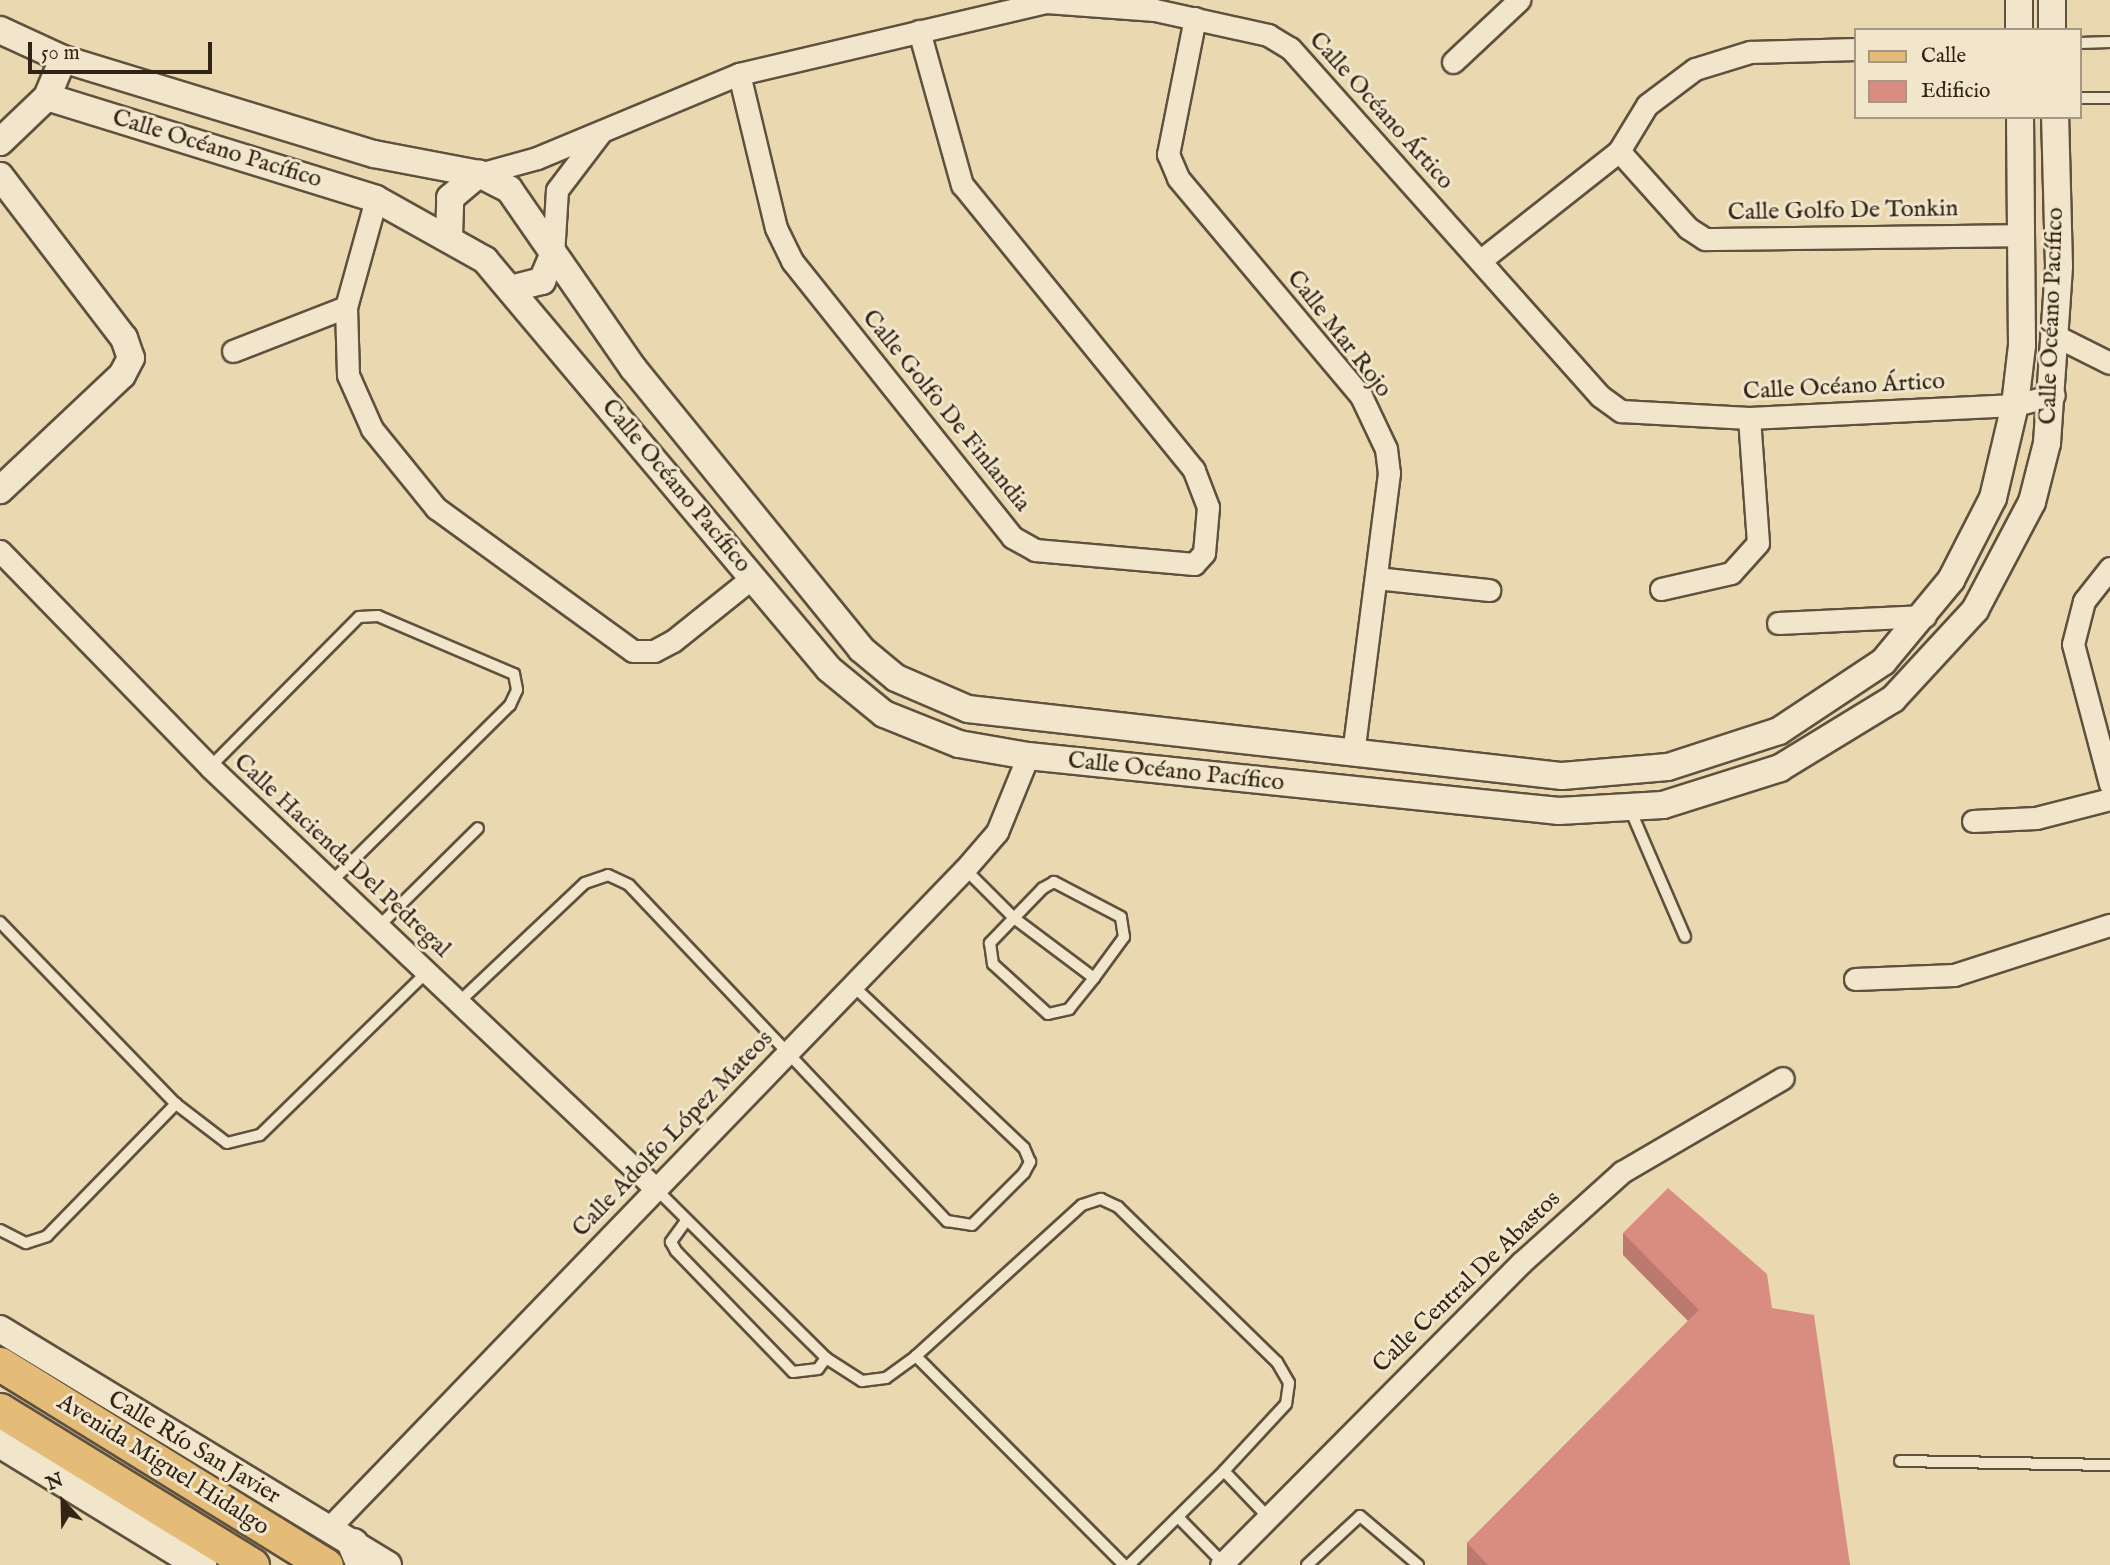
<!DOCTYPE html>
<html>
<head>
<meta charset="utf-8">
<style>
  body { margin:0 }
  #map { position:relative; width:2110px; height:1565px; overflow:hidden; background:#e9d8b0; font-family:"IM FELL English",serif }
  div>[style] { position:absolute }
  .roads { filter:drop-shadow(2px 0 #5f513d) drop-shadow(-2px 0 #5f513d) drop-shadow(0 2px #5f513d) drop-shadow(0 -2px #5f513d) }
  .service>* { height:10px; margin:-5px; padding:0 5px; transform-origin:5px; border-radius:5px; background:#f1e6cc }
  .minor>* { height:21px; margin:-10.5px; padding:0 10.5px; transform-origin:10.5px; border-radius:10.5px; background:#f1e6cc }
  .tertiary>* { height:26px; margin:-13px; padding:0 13px; transform-origin:13px; border-radius:13px; background:#f1e6cc }
  .secondary>* { height:30px; margin:-15px; padding:0 15px; transform-origin:15px; border-radius:15px; background:#f1e6cc }
  .primary>* { height:33px; margin:-16.5px; padding:0 16.5px; transform-origin:16.5px; border-radius:16.5px; background:#e4bc78 }
  .wall>* { inset:0; background:#bb796f }
  .building>* { inset:0; background:#d98d81 }
  span { translate:-50% -50%; white-space:nowrap; text-align:center; line-height:1.15; -webkit-text-stroke:6px #f1e6cc; paint-order:stroke }
  .street-label { font-size:24px; color:#312417 }
  .legend { position:absolute; left:1854px; top:28px; width:228px; height:91px; box-sizing:border-box; background:#f1e6cc; border:2px solid #a49884; margin:0; padding:9px 12px; list-style:none; font-size:21px; color:#312417 }
  .legend li { display:flex; align-items:center; gap:14px; height:35px }
  .legend b { width:35px; border:2px solid #a49884 }
  .north { position:absolute; left:28px; top:1467px; width:70px; height:70px; -webkit-text-stroke:5px #f1e6cc; paint-order:stroke; rotate:338deg; font-size:19px; font-weight:700; line-height:28px; text-align:center; color:#312417 }
  .north::after { content:''; display:block; margin:auto; width:24px; height:32px; background:#312417; clip-path:polygon(50% 0,100% 100%,50% 72%,0 100%) }
  .scale { position:absolute; left:28px; top:42px; width:184px; height:32px; box-sizing:border-box; border:4px solid #312417; border-top:0; padding-left:9px; font-size:21px; line-height:24px; white-space:nowrap; color:#312417; -webkit-text-stroke:5px #f1e6cc; paint-order:stroke }
</style>
</head>
<body>
<div id="map">
  <div class="roads">
    <div class="service">
      <div style="left:2080px;top:43px;width:30px;rotate:-2deg"></div>
      <div style="left:2080px;top:98px;width:30px"></div>
      <div style="left:210px;top:767px;width:211px;rotate:-45.2deg"></div>
      <div style="left:359px;top:617px;width:19px;rotate:-3deg"></div>
      <div style="left:378px;top:616px;width:148px;rotate:23.1deg"></div>
      <div style="left:514px;top:674px;width:16px;rotate:79deg"></div>
      <div style="left:517px;top:690px;width:17px;rotate:115deg"></div>
      <div style="left:510px;top:705px;width:252px;rotate:135.3deg"></div>
      <div style="left:1630px;top:809px;width:139px;rotate:66.7deg"></div>
      <div style="left:965px;top:869px;width:69px;rotate:45deg"></div>
      <div style="left:1014px;top:918px;width:100px;rotate:36.9deg"></div>
      <div style="left:1094px;top:978px;width:51px;rotate:-53.8deg"></div>
      <div style="left:1124px;top:937px;width:20px;rotate:-99deg"></div>
      <div style="left:1121px;top:917px;width:76px;rotate:-152.4deg"></div>
      <div style="left:1054px;top:882px;width:13px;rotate:151deg"></div>
      <div style="left:1043px;top:888px;width:42px;rotate:134deg"></div>
      <div style="left:1014px;top:918px;width:35px;rotate:134deg"></div>
      <div style="left:990px;top:943px;width:21px;rotate:82deg"></div>
      <div style="left:993px;top:964px;width:74px;rotate:42.3deg"></div>
      <div style="left:1048px;top:1014px;width:22px;rotate:-13deg"></div>
      <div style="left:1069px;top:1009px;width:40px;rotate:-51deg"></div>
      <div style="left:0;top:922px;width:253px;rotate:46deg"></div>
      <div style="left:176px;top:1104px;width:64px;rotate:37.4deg"></div>
      <div style="left:227px;top:1143px;width:34px;rotate:-14deg"></div>
      <div style="left:260px;top:1135px;width:233px;rotate:-44.3deg"></div>
      <div style="left:379px;top:926px;width:139px;rotate:-44.7deg"></div>
      <div style="left:459px;top:1002px;width:173px;rotate:-43.4deg"></div>
      <div style="left:585px;top:883px;width:24px;rotate:-19deg"></div>
      <div style="left:608px;top:875px;width:23px;rotate:25deg"></div>
      <div style="left:629px;top:885px;width:463px;rotate:46.6deg"></div>
      <div style="left:947px;top:1221px;width:25px;rotate:9deg"></div>
      <div style="left:972px;top:1225px;width:74px;rotate:-45deg"></div>
      <div style="left:1024px;top:1173px;width:13px;rotate:-61deg"></div>
      <div style="left:1030px;top:1162px;width:15px;rotate:-113deg"></div>
      <div style="left:1024px;top:1148px;width:237px;rotate:-136.5deg"></div>
      <div style="left:657px;top:1190px;width:238px;rotate:44.8deg"></div>
      <div style="left:826px;top:1358px;width:43px;rotate:32.6deg"></div>
      <div style="left:862px;top:1381px;width:24px;rotate:-7deg"></div>
      <div style="left:886px;top:1378px;width:37px;rotate:-36deg"></div>
      <div style="left:686px;top:1221px;width:26px;rotate:126deg"></div>
      <div style="left:671px;top:1242px;width:10px;rotate:61deg"></div>
      <div style="left:676px;top:1251px;width:168px;rotate:46deg"></div>
      <div style="left:793px;top:1372px;width:25px;rotate:-7deg"></div>
      <div style="left:818px;top:1369px;width:14px;rotate:-54deg"></div>
      <div style="left:0;top:1230px;width:29px;rotate:27deg"></div>
      <div style="left:26px;top:1243px;width:22px;rotate:-18deg"></div>
      <div style="left:47px;top:1236px;width:185px;rotate:-45.7deg"></div>
      <div style="left:1900px;top:1461px;width:210px;rotate:1.1deg"></div>
      <div style="left:1178px;top:1517px;width:64px;rotate:45.6deg"></div>
      <div style="left:1124px;top:1565px;width:295px;rotate:-134.9deg"></div>
      <div style="left:916px;top:1356px;width:224px;rotate:-42.3deg"></div>
      <div style="left:1082px;top:1205px;width:20px;rotate:-18deg"></div>
      <div style="left:1101px;top:1199px;width:19px;rotate:25deg"></div>
      <div style="left:1118px;top:1207px;width:222px;rotate:44.3deg"></div>
      <div style="left:1277px;top:1362px;width:24px;rotate:60deg"></div>
      <div style="left:1289px;top:1383px;width:21px;rotate:98deg"></div>
      <div style="left:1286px;top:1404px;width:91px;rotate:132.8deg"></div>
      <div style="left:1224px;top:1471px;width:64px;rotate:46.3deg"></div>
      <div style="left:1129px;top:1565px;width:134px;rotate:-44.7deg"></div>
      <div style="left:1307px;top:1565px;width:72px;rotate:-42.8deg"></div>
      <div style="left:1360px;top:1516px;width:76px;rotate:40.2deg"></div>
    </div>
    <div class="minor">
      <div style="left:1195px;top:18px;width:139px;rotate:101.2deg"></div>
      <div style="left:1168px;top:154px;width:26px;rotate:67deg"></div>
      <div style="left:1178px;top:178px;width:285px;rotate:50deg"></div>
      <div style="left:1361px;top:396px;width:59px;rotate:64.7deg"></div>
      <div style="left:1386px;top:449px;width:24px;rotate:83deg"></div>
      <div style="left:1389px;top:473px;width:283px;rotate:97.3deg"></div>
      <div style="left:1453px;top:62px;width:91px;rotate:-43.2deg"></div>
      <div style="left:739px;top:74px;width:158px;rotate:76.5deg"></div>
      <div style="left:776px;top:228px;width:37px;rotate:64deg"></div>
      <div style="left:792px;top:261px;width:353px;rotate:51.4deg"></div>
      <div style="left:1012px;top:537px;width:26px;rotate:29deg"></div>
      <div style="left:1035px;top:550px;width:160px;rotate:5deg"></div>
      <div style="left:1194px;top:564px;width:15px;rotate:-48deg"></div>
      <div style="left:1204px;top:553px;width:46px;rotate:-85deg"></div>
      <div style="left:1208px;top:507px;width:40px;rotate:-111deg"></div>
      <div style="left:1194px;top:470px;width:367px;rotate:-129.1deg"></div>
      <div style="left:962px;top:185px;width:160px;rotate:-105.6deg"></div>
      <div style="left:1619px;top:151px;width:103px;rotate:48.1deg"></div>
      <div style="left:1688px;top:228px;width:20px;rotate:33deg"></div>
      <div style="left:1705px;top:239px;width:317px;rotate:-0.7deg"></div>
      <div style="left:479px;top:174px;width:60px;rotate:-15.4deg"></div>
      <div style="left:537px;top:158px;width:219px;rotate:-22.6deg"></div>
      <div style="left:739px;top:74px;width:315px;rotate:-13.2deg"></div>
      <div style="left:1046px;top:2px;width:109px;rotate:4.2deg"></div>
      <div style="left:1155px;top:10px;width:116px;rotate:12.5deg"></div>
      <div style="left:1268px;top:35px;width:26px;rotate:31deg"></div>
      <div style="left:1290px;top:48px;width:466px;rotate:48.3deg"></div>
      <div style="left:1600px;top:396px;width:26px;rotate:36deg"></div>
      <div style="left:1621px;top:411px;width:128px;rotate:3.1deg"></div>
      <div style="left:1749px;top:418px;width:266px;rotate:-2.8deg"></div>
      <div style="left:2015px;top:405px;width:40px;rotate:-14.4deg"></div>
      <div style="left:376px;top:199px;width:112px;rotate:105.5deg"></div>
      <div style="left:346px;top:307px;width:68px;rotate:88.3deg"></div>
      <div style="left:348px;top:375px;width:59px;rotate:66deg"></div>
      <div style="left:372px;top:429px;width:102px;rotate:51deg"></div>
      <div style="left:436px;top:508px;width:243px;rotate:36deg"></div>
      <div style="left:633px;top:651px;width:21px"></div>
      <div style="left:654px;top:651px;width:21px;rotate:-28deg"></div>
      <div style="left:673px;top:641px;width:102px;rotate:-38.7deg"></div>
      <div style="left:553px;top:255px;width:65px;rotate:-86.5deg"></div>
      <div style="left:557px;top:190px;width:73px;rotate:-52.8deg"></div>
      <div style="left:1481px;top:260px;width:176px;rotate:-38.3deg"></div>
      <div style="left:1619px;top:151px;width:54px;rotate:-58.7deg"></div>
      <div style="left:1647px;top:105px;width:60px;rotate:-36.9deg"></div>
      <div style="left:1695px;top:69px;width:58px;rotate:-17.2deg"></div>
      <div style="left:1750px;top:52px;width:106px;rotate:-1.6deg"></div>
      <div style="left:2056px;top:336px;width:60px;rotate:26.6deg"></div>
      <div style="left:233px;top:351px;width:121px;rotate:-21.3deg"></div>
      <div style="left:0;top:551px;width:301px;rotate:45.8deg"></div>
      <div style="left:210px;top:767px;width:615px;rotate:43.42deg"></div>
      <div style="left:2110px;top:568px;width:42px;rotate:128.2deg"></div>
      <div style="left:2084px;top:601px;width:44px;rotate:104.3deg"></div>
      <div style="left:2073px;top:644px;width:145px;rotate:75.2deg"></div>
      <div style="left:1376px;top:578px;width:114px;rotate:6.1deg"></div>
      <div style="left:1661px;top:589px;width:72px;rotate:-12.9deg"></div>
      <div style="left:1731px;top:573px;width:40px;rotate:-48deg"></div>
      <div style="left:1758px;top:543px;width:125px;rotate:-94.1deg"></div>
      <div style="left:1778px;top:623px;width:147px;rotate:-2.7deg"></div>
      <div style="left:1973px;top:821px;width:63px;rotate:-2.7deg"></div>
      <div style="left:2036px;top:818px;width:76px;rotate:-14.4deg"></div>
      <div style="left:1855px;top:979px;width:99px;rotate:-2.3deg"></div>
      <div style="left:1954px;top:975px;width:164px;rotate:-17.8deg"></div>
      <div style="left:328px;top:1529px;width:917px;rotate:-46.02deg"></div>
      <div style="left:965px;top:869px;width:49px;rotate:-49.1deg"></div>
      <div style="left:997px;top:832px;width:82px;rotate:-67.8deg"></div>
      <div style="left:1221px;top:1565px;width:427px;rotate:-45.2deg"></div>
      <div style="left:1522px;top:1262px;width:135px;rotate:-42deg"></div>
      <div style="left:1622px;top:1172px;width:186px;rotate:-30.3deg"></div>
    </div>
    <div class="tertiary">
      <div style="left:2019px;top:0;width:30px;rotate:90deg"></div>
      <div style="left:2052px;top:0;width:30px;rotate:90deg"></div>
      <div style="left:0;top:30px;width:69px;rotate:24.7deg"></div>
      <div style="left:63px;top:59px;width:325px;rotate:17deg"></div>
      <div style="left:374px;top:154px;width:107px;rotate:10.8deg"></div>
      <div style="left:479px;top:174px;width:34px;rotate:27deg"></div>
      <div style="left:509px;top:189px;width:218px;rotate:55.3deg"></div>
      <div style="left:633px;top:368px;width:362px;rotate:50.9deg"></div>
      <div style="left:861px;top:649px;width:45px;rotate:39.6deg"></div>
      <div style="left:896px;top:678px;width:78px;rotate:23.3deg"></div>
      <div style="left:968px;top:709px;width:598px;rotate:6.44deg"></div>
      <div style="left:1562px;top:776px;width:106px;rotate:-4.9deg"></div>
      <div style="left:1668px;top:767px;width:117px;rotate:-18deg"></div>
      <div style="left:1779px;top:731px;width:125px;rotate:-33.6deg"></div>
      <div style="left:1883px;top:662px;width:107px;rotate:-50.3deg"></div>
      <div style="left:1951px;top:580px;width:92px;rotate:-62.9deg"></div>
      <div style="left:1993px;top:498px;width:96px;rotate:-76.7deg"></div>
      <div style="left:2015px;top:405px;width:60px;rotate:-83.3deg"></div>
      <div style="left:2022px;top:345px;width:228px;rotate:-90.5deg"></div>
      <div style="left:47px;top:97px;width:344px;rotate:17.2deg"></div>
      <div style="left:376px;top:199px;width:125px;rotate:29.2deg"></div>
      <div style="left:485px;top:260px;width:534px;rotate:49.93deg"></div>
      <div style="left:829px;top:669px;width:71px;rotate:39.3deg"></div>
      <div style="left:884px;top:714px;width:81px;rotate:21.8deg"></div>
      <div style="left:959px;top:744px;width:70px;rotate:9.9deg"></div>
      <div style="left:1028px;top:756px;width:534px;rotate:5.91deg"></div>
      <div style="left:1559px;top:811px;width:104px;rotate:-3.3deg"></div>
      <div style="left:1663px;top:805px;width:123px;rotate:-17.5deg"></div>
      <div style="left:1780px;top:768px;width:132px;rotate:-31.4deg"></div>
      <div style="left:1893px;top:699px;width:121px;rotate:-47.3deg"></div>
      <div style="left:1975px;top:610px;width:122px;rotate:-62.2deg"></div>
      <div style="left:2032px;top:502px;width:61px;rotate:-75.7deg"></div>
      <div style="left:2047px;top:443px;width:177px;rotate:-86.1deg"></div>
      <div style="left:2059px;top:266px;width:149px;rotate:-91.5deg"></div>
      <div style="left:0;top:142px;width:65px;rotate:-43.8deg"></div>
      <div style="left:47px;top:97px;width:41px;rotate:-67.2deg"></div>
      <div style="left:0;top:176px;width:204px;rotate:52.6deg"></div>
      <div style="left:124px;top:338px;width:21px;rotate:71deg"></div>
      <div style="left:131px;top:358px;width:19px;rotate:118deg"></div>
      <div style="left:122px;top:375px;width:168px;rotate:136.7deg"></div>
      <div style="left:449px;top:236px;width:38px;rotate:-88deg"></div>
      <div style="left:450px;top:198px;width:38px;rotate:-40deg"></div>
      <div style="left:514px;top:288px;width:29px;rotate:-14deg"></div>
      <div style="left:542px;top:281px;width:28px;rotate:-67deg"></div>
      <div style="left:0;top:1329px;width:454px;rotate:31.3deg"></div>
    </div>
    <div class="secondary">
      <div style="left:0;top:1442px;width:236px;rotate:31.5deg"></div>
      <div style="left:353px;top:1544px;width:23px;rotate:67deg"></div>
    </div>
    <div class="primary">
      <div style="left:0;top:1364px;width:383px;rotate:31.7deg"></div>
      <div style="left:0;top:1410px;width:296px;rotate:31.6deg"></div>
    </div>
  </div>
  <div class="wall">
    <div style="clip-path:polygon(1623px 1233px,1772px 1308px,1850px 1565px,1467px 1565px,1467px 1543px,1688px 1321px,1623px 1255px)"></div>
  </div>
  <div class="building">
    <div style="clip-path:polygon(1668px 1188px,1767px 1274px,1772px 1308px,1814px 1315px,1850px 1565px,1488px 1565px,1467px 1543px,1699px 1310px,1623px 1233px)"></div>
  </div>
  <div class="street-label">
    <span style="left:1381px;top:111px;rotate:48deg">Calle Océano Ártico</span>
    <span style="left:217px;top:149px;rotate:17deg">Calle Océano Pacífico</span>
    <span style="left:1843px;top:211px;rotate:-1deg">Calle Golfo De Tonkin</span>
    <span style="left:2052px;top:316px;rotate:-88deg">Calle Océano Pacífico</span>
    <span style="left:1339px;top:334px;rotate:52deg">Calle Mar Rojo</span>
    <span style="left:1844px;top:387px;rotate:-3deg">Calle Océano Ártico</span>
    <span style="left:946px;top:411px;rotate:51deg">Calle Golfo De Finlandia</span>
    <span style="left:676px;top:486px;rotate:50deg">Calle Océano Pacífico</span>
    <span style="left:1176px;top:772px;rotate:6deg">Calle Océano Pacífico</span>
    <span style="left:342px;top:856px;rotate:43deg">Calle Hacienda Del Pedregal</span>
    <span style="left:673px;top:1134px;rotate:-46deg">Calle Adolfo López Mateos</span>
    <span style="left:1467px;top:1282px;rotate:-44deg">Calle Central De Abastos</span>
    <span style="left:194px;top:1448px;rotate:31deg">Calle Río San Javier</span>
    <span style="left:163px;top:1465px;rotate:32deg">Avenida Miguel Hidalgo</span>
  </div>
  <ul class="legend">
  <li><b style="height:9px;background:#e4bc78"></b>Calle</li>
  <li><b style="height:19px;background:#d98d81"></b>Edificio</li>
  </ul>
  <div class="north">N</div>
  <div class="scale">50 m</div>
</div>
</body>
</html>
